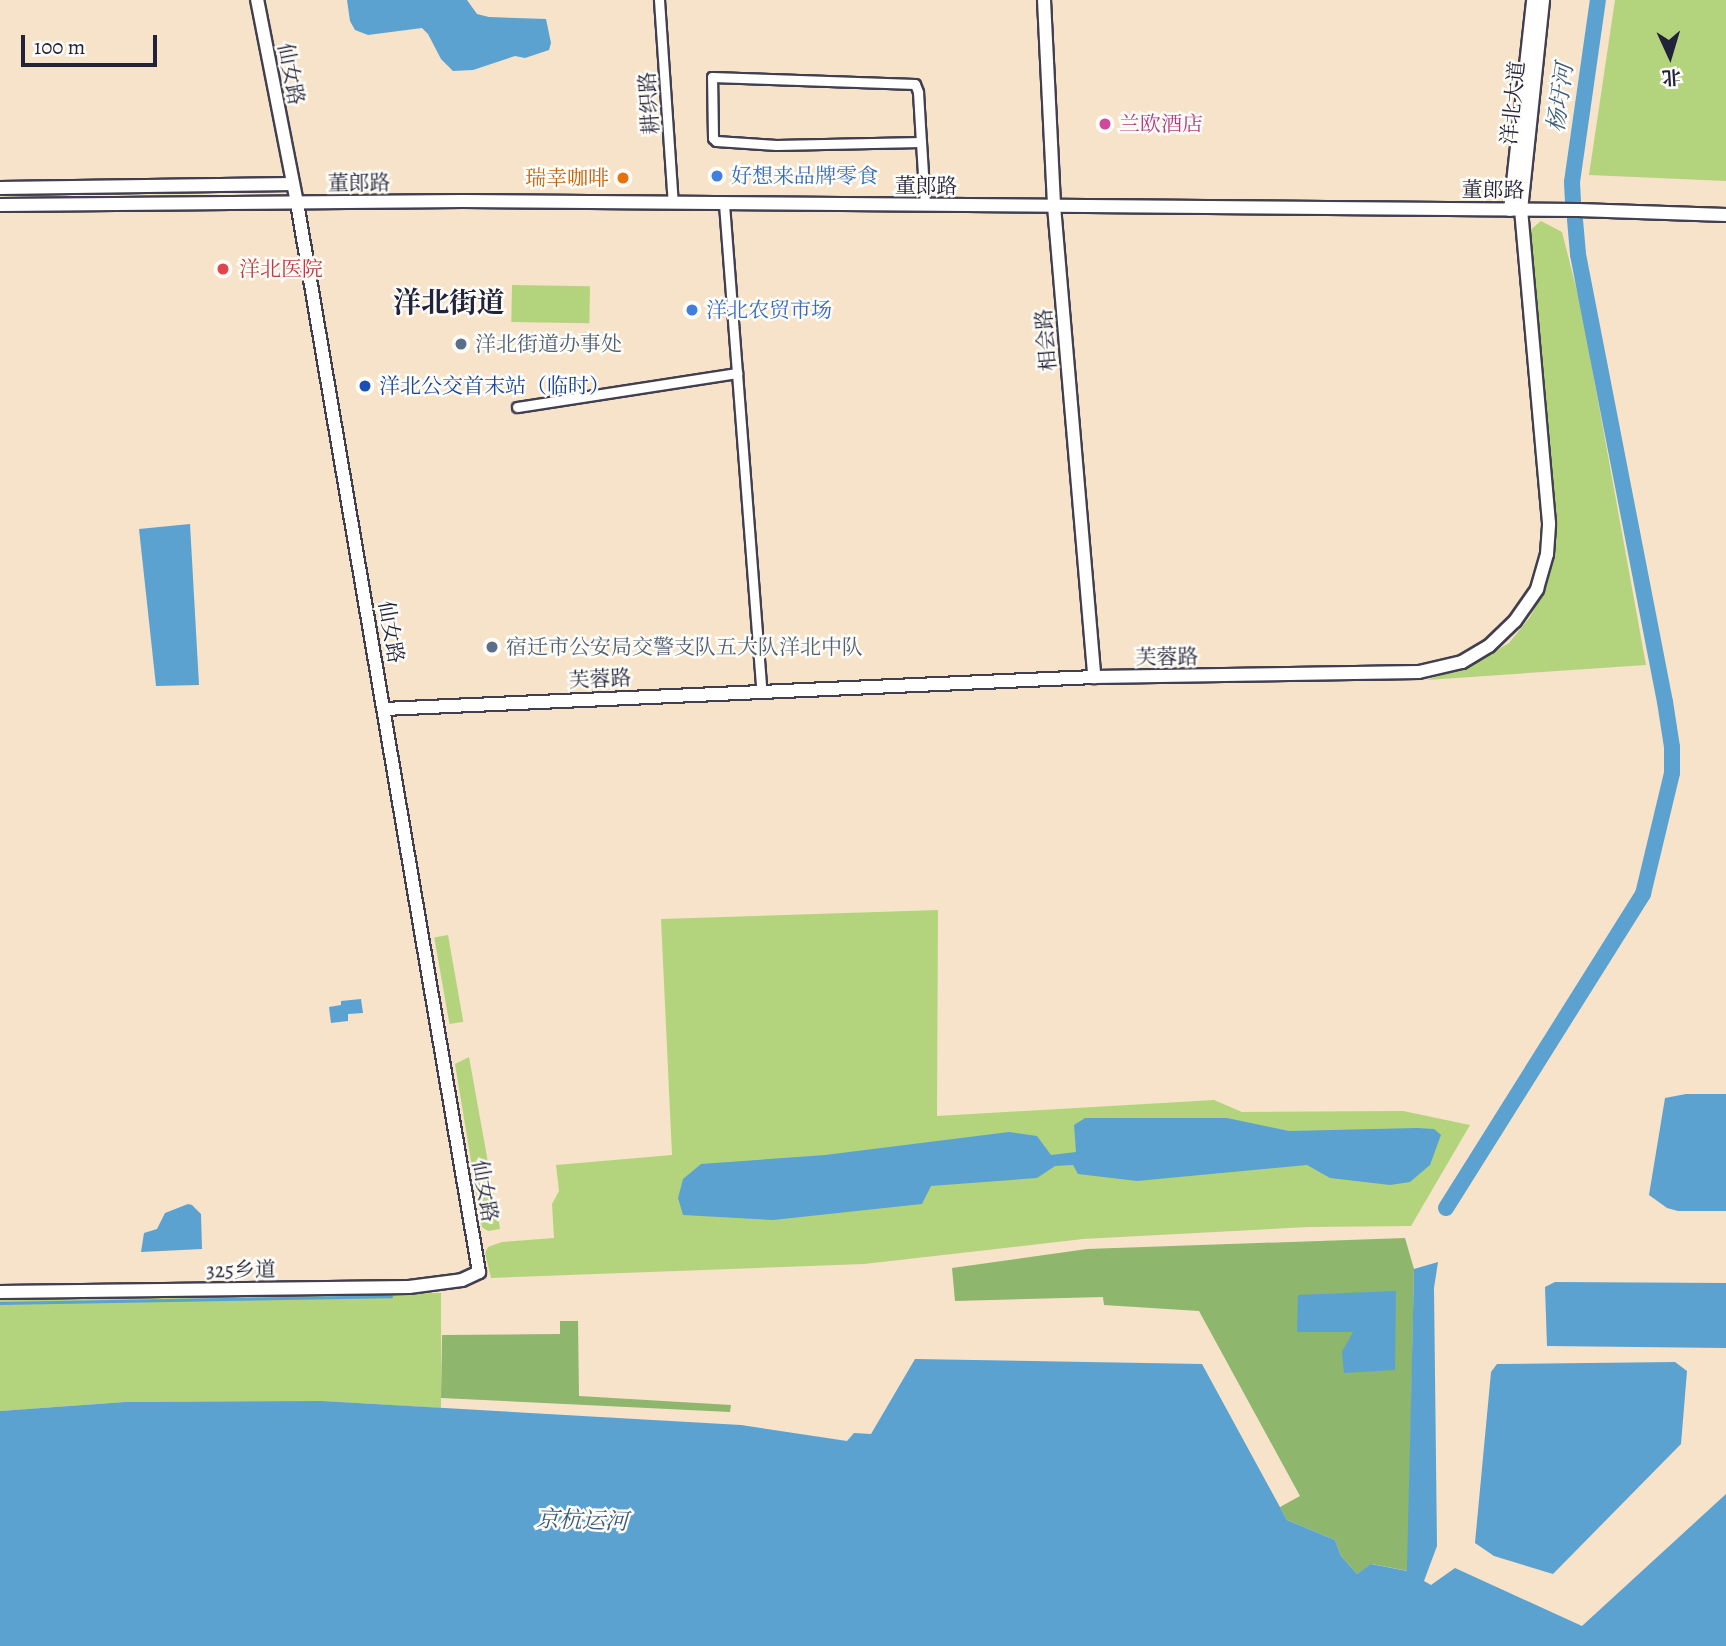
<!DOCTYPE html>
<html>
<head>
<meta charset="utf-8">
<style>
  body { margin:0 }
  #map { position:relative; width:1726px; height:1646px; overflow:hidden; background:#f6e3ca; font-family:Alegreya,"Noto Serif SC",serif }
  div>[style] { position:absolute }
  .green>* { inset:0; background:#b3d47c; transform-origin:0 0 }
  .forest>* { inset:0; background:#8eb66c }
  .water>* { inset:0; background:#5ba2d1 }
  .stream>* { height:2.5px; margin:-1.25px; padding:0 1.25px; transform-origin:1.25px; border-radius:1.25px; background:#5ba2d1 }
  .river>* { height:16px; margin:-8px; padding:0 8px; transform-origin:8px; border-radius:8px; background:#5ba2d1 }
  .roads { filter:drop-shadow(2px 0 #423f50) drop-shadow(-2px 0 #423f50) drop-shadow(0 2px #423f50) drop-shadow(0 -2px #423f50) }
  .street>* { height:9px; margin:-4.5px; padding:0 4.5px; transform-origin:4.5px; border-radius:4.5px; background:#fff }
  .secondary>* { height:12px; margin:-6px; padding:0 6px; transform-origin:6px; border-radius:6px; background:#fff }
  .dots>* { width:19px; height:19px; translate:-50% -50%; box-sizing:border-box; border:4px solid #fdfcf7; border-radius:50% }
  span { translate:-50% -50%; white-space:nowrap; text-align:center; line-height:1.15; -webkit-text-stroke:5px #fdfcf7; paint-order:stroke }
  .street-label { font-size:21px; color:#22223b }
  .hotel-label { font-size:21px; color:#b23c85 }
  .left { translate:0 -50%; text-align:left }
  .shop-label { font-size:21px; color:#366cbe }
  .food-label { font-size:21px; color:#c56008 }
  .right { translate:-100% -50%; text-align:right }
  .health-label { font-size:21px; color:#be3a42 }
  .service-label { font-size:21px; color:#4e5e75 }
  .transit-label { font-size:21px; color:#164399 }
  .water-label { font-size:23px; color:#3c5c7e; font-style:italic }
  .district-label { font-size:28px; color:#22223b; font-weight:700 }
  .north { position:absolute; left:1635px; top:21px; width:70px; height:70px; -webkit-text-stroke:5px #fdfcf7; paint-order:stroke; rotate:176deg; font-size:19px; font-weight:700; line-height:28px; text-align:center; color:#22223b }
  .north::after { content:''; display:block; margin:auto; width:24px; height:32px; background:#22223b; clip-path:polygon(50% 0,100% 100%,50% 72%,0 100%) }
  .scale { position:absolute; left:21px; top:35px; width:136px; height:32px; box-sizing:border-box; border:4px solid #22223b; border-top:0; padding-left:9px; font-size:21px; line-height:24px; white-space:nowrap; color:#22223b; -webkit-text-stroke:5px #fdfcf7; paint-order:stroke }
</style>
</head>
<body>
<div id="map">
  <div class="green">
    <div style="clip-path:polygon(1615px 0,1726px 0,1726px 181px,1589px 175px)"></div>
    <div style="clip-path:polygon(1541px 221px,1562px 232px,1581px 307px,1646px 665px,1427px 680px,1475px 663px,1509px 643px,1530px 617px,1547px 585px,1557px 524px,1539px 368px,1536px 292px,1529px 231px)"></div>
    <div style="left:512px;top:285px;width:78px;height:37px;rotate:1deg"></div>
    <div style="clip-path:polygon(938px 910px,937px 1116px,1214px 1100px,1242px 1112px,1403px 1111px,1470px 1125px,1411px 1226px,1308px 1227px,1083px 1239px,864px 1264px,491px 1278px,485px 1253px,488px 1247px,502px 1242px,554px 1238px,552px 1204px,559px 1191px,556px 1165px,672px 1155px,661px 919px)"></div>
    <div style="left:448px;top:935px;width:88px;height:14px;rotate:80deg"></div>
    <div style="clip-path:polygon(469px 1057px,500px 1229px,488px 1231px,482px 1227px,455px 1064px)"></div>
    <div style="clip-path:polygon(441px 1293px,441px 1408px,322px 1401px,125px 1402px,0 1411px,0 1300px)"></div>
  </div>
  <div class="forest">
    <div style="clip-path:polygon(1405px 1238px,1414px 1269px,1408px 1571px,1372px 1564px,1357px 1574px,1341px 1556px,1335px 1540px,1287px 1520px,1280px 1507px,1300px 1496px,1199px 1311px,1104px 1305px,1103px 1297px,955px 1301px,952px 1268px,1087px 1249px)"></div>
    <div style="clip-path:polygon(560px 1321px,578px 1321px,579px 1396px,731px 1405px,730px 1412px,441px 1398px,442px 1335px,560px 1334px)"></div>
  </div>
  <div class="water">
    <div style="clip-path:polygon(347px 0,467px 0,477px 14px,489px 17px,546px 19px,551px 43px,549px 50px,525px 58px,515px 56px,473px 70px,453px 71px,441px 59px,428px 34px,422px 28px,368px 35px,355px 30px,350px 21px)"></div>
    <div style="clip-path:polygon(190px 524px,199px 685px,156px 686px,139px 529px)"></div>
    <div style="clip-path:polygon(361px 999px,363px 1013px,348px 1014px,348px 1021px,331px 1023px,329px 1007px,341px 1005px,341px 1001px)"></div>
    <div style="clip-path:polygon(1686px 1094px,1726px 1094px,1726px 1211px,1678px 1211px,1667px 1208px,1649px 1195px,1665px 1098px)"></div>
    <div style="clip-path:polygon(1085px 1118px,1227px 1118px,1289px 1131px,1417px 1128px,1434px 1129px,1441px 1135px,1430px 1165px,1410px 1182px,1390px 1185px,1330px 1178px,1307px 1165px,1137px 1181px,1078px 1174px,1073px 1165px,1055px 1166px,1037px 1178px,931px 1186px,922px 1204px,773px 1220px,683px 1215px,678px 1198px,683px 1179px,701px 1164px,825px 1155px,1009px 1132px,1037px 1136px,1051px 1155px,1076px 1152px,1074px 1125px)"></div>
    <div style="clip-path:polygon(188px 1204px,192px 1205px,201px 1214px,202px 1249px,141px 1252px,144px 1233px,157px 1229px,165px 1213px)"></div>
    <div style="clip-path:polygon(1438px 1262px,1434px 1288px,1437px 1546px,1424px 1581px,1431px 1585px,1455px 1568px,1582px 1626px,1726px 1494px,1726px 1646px,0 1646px,0 1411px,125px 1402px,322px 1401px,741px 1425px,847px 1441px,854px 1433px,871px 1434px,915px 1359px,1202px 1364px,1287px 1520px,1335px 1540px,1341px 1556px,1357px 1574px,1371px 1564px,1407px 1571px,1414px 1269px)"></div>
    <div style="clip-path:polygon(1555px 1282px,1726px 1283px,1726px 1348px,1547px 1346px,1545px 1287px)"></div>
    <div style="clip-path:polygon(1396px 1291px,1395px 1370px,1344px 1373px,1342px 1352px,1353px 1332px,1297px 1332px,1298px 1295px)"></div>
    <div style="clip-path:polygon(1675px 1362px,1687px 1371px,1681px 1444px,1553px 1574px,1494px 1556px,1475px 1543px,1491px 1372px,1497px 1364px)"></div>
  </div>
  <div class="stream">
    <div style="left:0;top:1303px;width:391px;rotate:-1deg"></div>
  </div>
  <div class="river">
    <div style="left:1573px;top:202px;width:20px;rotate:-93deg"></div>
    <div style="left:1572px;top:182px;width:184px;rotate:-81.9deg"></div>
    <div style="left:1446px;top:1208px;width:371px;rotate:-57.9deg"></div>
    <div style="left:1643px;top:894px;width:124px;rotate:-76.5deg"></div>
    <div style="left:1672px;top:773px;width:26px;rotate:-90deg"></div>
    <div style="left:1672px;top:747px;width:46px;rotate:-98.8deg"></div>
    <div style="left:1665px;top:702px;width:456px;rotate:-101deg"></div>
    <div style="left:1578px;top:254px;width:35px;rotate:-95deg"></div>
  </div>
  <div class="roads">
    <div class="street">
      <div style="left:659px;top:0;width:203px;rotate:86.1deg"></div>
      <div style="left:921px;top:142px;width:145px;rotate:178.8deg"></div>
      <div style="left:776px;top:145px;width:60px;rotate:-176.2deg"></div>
      <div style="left:716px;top:141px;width:4px;rotate:-135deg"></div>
      <div style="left:713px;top:138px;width:61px;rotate:-90.9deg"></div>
      <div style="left:712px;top:77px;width:203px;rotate:2deg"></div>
      <div style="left:915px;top:84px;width:9px;rotate:69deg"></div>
      <div style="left:918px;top:92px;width:50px;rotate:86.6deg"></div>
      <div style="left:921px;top:142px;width:63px;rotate:86.4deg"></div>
      <div style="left:724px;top:204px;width:487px;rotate:85.6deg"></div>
      <div style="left:517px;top:407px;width:223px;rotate:-8.8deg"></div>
    </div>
    <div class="secondary">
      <div style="left:1044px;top:0;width:206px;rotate:87.2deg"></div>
      <div style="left:1054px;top:206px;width:473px;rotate:85.1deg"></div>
      <div style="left:0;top:188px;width:293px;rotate:-0.8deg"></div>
      <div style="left:0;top:205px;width:463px;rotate:-0.5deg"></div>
      <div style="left:463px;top:201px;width:1115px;rotate:0.46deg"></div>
      <div style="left:1578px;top:210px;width:148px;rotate:1.9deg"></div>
      <div style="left:1510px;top:210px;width:211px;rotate:-83.7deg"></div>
      <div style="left:384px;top:709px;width:711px;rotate:-2.58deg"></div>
      <div style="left:1094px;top:677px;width:325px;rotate:-0.9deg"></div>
      <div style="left:1419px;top:672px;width:44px;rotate:-13.1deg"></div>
      <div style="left:1462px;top:662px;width:31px;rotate:-31deg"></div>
      <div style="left:1489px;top:646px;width:36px;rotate:-44deg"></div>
      <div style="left:1515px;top:621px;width:39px;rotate:-55deg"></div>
      <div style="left:1537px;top:589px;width:36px;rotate:-74deg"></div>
      <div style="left:1547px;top:554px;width:31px;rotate:-86deg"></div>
      <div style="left:1549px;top:523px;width:314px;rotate:-95.1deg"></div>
      <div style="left:1521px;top:210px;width:211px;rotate:-84deg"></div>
      <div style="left:0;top:1292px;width:409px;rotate:-0.7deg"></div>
      <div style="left:409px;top:1287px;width:53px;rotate:-7.5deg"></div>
      <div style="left:462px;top:1280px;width:19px;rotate:-25deg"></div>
      <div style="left:479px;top:1272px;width:1084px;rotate:-99.66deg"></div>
      <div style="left:297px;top:203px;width:207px;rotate:-101.1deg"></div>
    </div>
  </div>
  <div class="dots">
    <div style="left:1105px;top:124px;background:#d1479c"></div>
    <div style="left:717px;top:176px;background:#3f7fe0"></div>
    <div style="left:623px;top:178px;background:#e8710a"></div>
    <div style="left:223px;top:269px;background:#e0444e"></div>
    <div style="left:692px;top:310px;background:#3f7fe0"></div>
    <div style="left:461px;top:344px;background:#5c6f8a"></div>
    <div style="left:365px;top:386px;background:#1a4fb4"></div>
    <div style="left:492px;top:647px;background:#5c6f8a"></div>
  </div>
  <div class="street-label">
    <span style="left:291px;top:74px;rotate:79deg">仙女路</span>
    <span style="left:649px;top:103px;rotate:-94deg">耕织路</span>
    <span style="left:1513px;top:103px;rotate:-84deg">洋北大道</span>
    <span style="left:359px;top:183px;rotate:-1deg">董郎路</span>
    <span style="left:926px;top:186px">董郎路</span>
    <span style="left:1493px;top:190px;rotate:1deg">董郎路</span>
    <span style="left:1046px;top:340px;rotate:-95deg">相会路</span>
    <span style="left:391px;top:632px;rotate:80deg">仙女路</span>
    <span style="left:1167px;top:657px;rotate:-1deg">芙蓉路</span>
    <span style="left:600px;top:679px;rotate:-3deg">芙蓉路</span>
    <span style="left:485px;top:1191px;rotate:80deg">仙女路</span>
    <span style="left:241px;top:1270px;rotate:-1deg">325乡道</span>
  </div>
  <div class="hotel-label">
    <span class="left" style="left:1119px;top:124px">兰欧酒店</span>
  </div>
  <div class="shop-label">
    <span class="left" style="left:731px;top:176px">好想来品牌零食</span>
    <span class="left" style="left:706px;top:310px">洋北农贸市场</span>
  </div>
  <div class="food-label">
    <span class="right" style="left:609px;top:178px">瑞幸咖啡</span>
  </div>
  <div class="health-label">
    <span class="left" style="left:239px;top:269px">洋北医院</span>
  </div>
  <div class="service-label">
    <span class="left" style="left:475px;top:344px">洋北街道办事处</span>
    <span class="left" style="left:506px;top:647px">宿迁市公安局交警支队五大队洋北中队</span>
  </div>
  <div class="transit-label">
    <span class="left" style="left:379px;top:386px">洋北公交首末站（临时）</span>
  </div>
  <div class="water-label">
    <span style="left:1561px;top:98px;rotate:-82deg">杨圩河</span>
    <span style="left:582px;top:1521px;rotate:2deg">京杭运河</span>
  </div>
  <div class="district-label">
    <span style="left:449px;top:303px">洋北街道</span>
  </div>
  <div class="north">北</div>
  <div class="scale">100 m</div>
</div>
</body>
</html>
